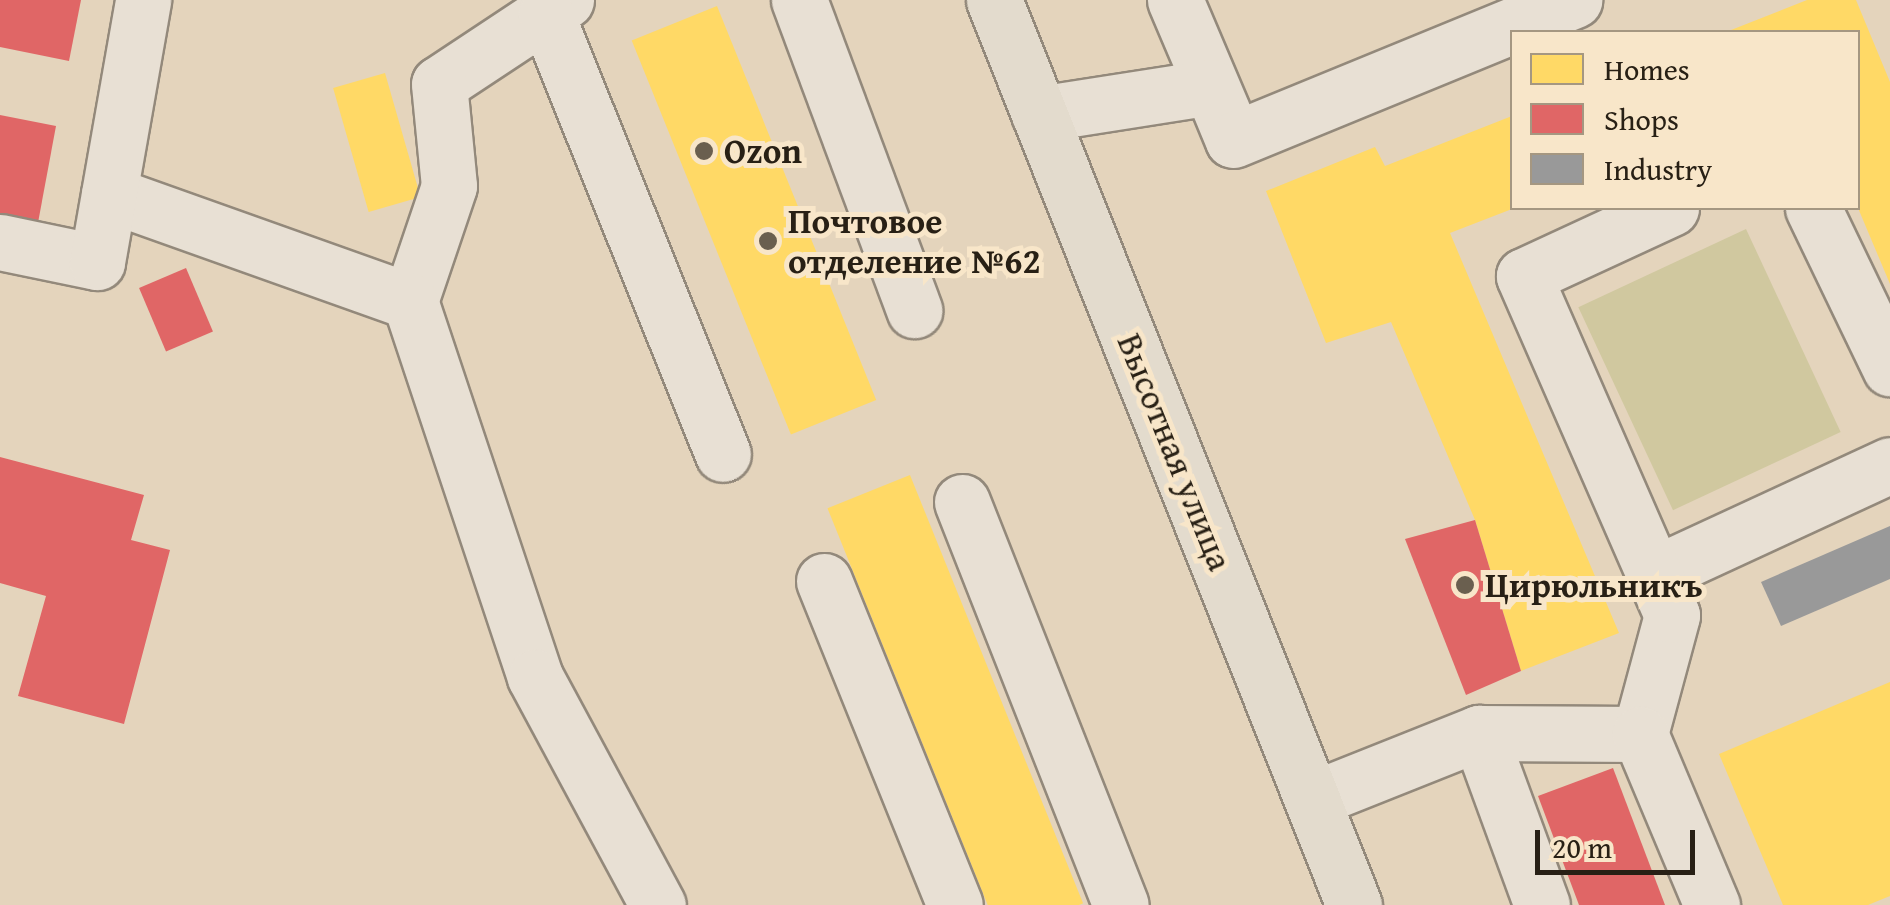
<!DOCTYPE html>
<html>
<head>
<meta charset="utf-8">
<style>
  body { margin:0 }
  #map { position:relative; width:1890px; height:905px; overflow:hidden; background:#e4d4bc; font-family:"Gentium Book Plus",serif }
  div>[style] { position:absolute }
  .green>* { inset:0; background:#d0c89f; transform-origin:0 0 }
  .homes>* { inset:0; background:#ffd966; transform-origin:0 0 }
  .shops>* { inset:0; background:#e06666; transform-origin:0 0 }
  .industry>* { inset:0; background:#999 }
  .roads { filter:drop-shadow(2px 0 #93897b) drop-shadow(-2px 0 #93897b) drop-shadow(0 2px #93897b) drop-shadow(0 -2px #93897b) }
  .minor>* { height:55px; margin:-27.5px; padding:0 27.5px; transform-origin:27.5px; border-radius:27.5px; background:#e8e0d4 }
  .major>* { height:55px; margin:-27.5px; padding:0 27.5px; transform-origin:27.5px; border-radius:27.5px; background:#e3dbcd }
  .dots>* { width:28px; height:28px; translate:-50% -50%; box-sizing:border-box; border:5px solid #f8e6c9; border-radius:50% }
  span { translate:-50% -50%; white-space:nowrap; text-align:center; line-height:1.15; -webkit-text-stroke:10px #f8e6c9; paint-order:stroke }
  .poi-label { font-size:35px; color:#282015; font-weight:700 }
  .left { translate:0 -50%; text-align:left }
  .street-label { font-size:35px; color:#282015 }
  .legend { position:absolute; left:1510px; top:30px; width:350px; height:180px; box-sizing:border-box; background:#f8e6c9; border:2px solid #a59781; margin:0; padding:12px 18px; list-style:none; font-size:30px; color:#282015 }
  .legend li { display:flex; align-items:center; gap:20px; height:50px }
  .legend b { width:50px; border:2px solid #a59781 }
  .scale { position:absolute; left:1535px; top:830px; width:160px; height:45px; box-sizing:border-box; border:5px solid #282015; border-top:0; padding-left:12px; font-size:30px; line-height:35px; white-space:nowrap; color:#282015; -webkit-text-stroke:8px #f8e6c9; paint-order:stroke }
</style>
</head>
<body>
<div id="map">
  <div class="green">
    <div style="left:1746px;top:229px;width:224px;height:185px;rotate:65deg"></div>
  </div>
  <div class="homes">
    <div style="clip-path:polygon(1807px 0,1856px 0,1890px 82px,1890px 284px,1858px 208px,1858px 32px,1726px 32px)"></div>
    <div style="left:717px;top:6px;width:425px;height:92px;rotate:68deg"></div>
    <div style="left:385px;top:73px;width:129px;height:54px;rotate:74deg"></div>
    <div style="clip-path:polygon(1512px 116px,1512px 209px,1450px 233px,1619px 633px,1521px 671px,1475px 520px,1391px 322px,1326px 343px,1266px 191px,1375px 147px,1385px 166px)"></div>
    <div style="left:910px;top:475px;width:462px;height:89px;rotate:68deg"></div>
    <div style="clip-path:polygon(1890px 682px,1890px 896px,1868px 905px,1783px 905px,1719px 754px)"></div>
  </div>
  <div class="shops">
    <div style="clip-path:polygon(0 0,81px 0,69px 61px,0 47px)"></div>
    <div style="clip-path:polygon(0 115px,56px 126px,37px 228px,0 221px)"></div>
    <div style="left:186px;top:268px;width:69px;height:51px;rotate:67deg"></div>
    <div style="clip-path:polygon(0 457px,144px 495px,131px 540px,170px 550px,124px 724px,18px 696px,46px 596px,0 583px)"></div>
    <div style="clip-path:polygon(1475px 520px,1521px 671px,1466px 695px,1405px 539px)"></div>
    <div style="clip-path:polygon(1613px 768px,1665px 905px,1579px 905px,1538px 796px)"></div>
  </div>
  <div class="industry">
    <div style="clip-path:polygon(1890px 526px,1890px 579px,1781px 626px,1761px 582px)"></div>
  </div>
  <div class="roads">
    <div class="minor">
      <div style="left:566px;top:0;width:152px;rotate:146.5deg"></div>
      <div style="left:439px;top:84px;width:102px;rotate:84.4deg"></div>
      <div style="left:449px;top:186px;width:121px;rotate:108.7deg"></div>
      <div style="left:410px;top:301px;width:396px;rotate:71.6deg"></div>
      <div style="left:535px;top:677px;width:259px;rotate:61.7deg"></div>
      <div style="left:799px;top:0;width:331px;rotate:69.6deg"></div>
      <div style="left:1175px;top:0;width:128px;rotate:67deg"></div>
      <div style="left:546px;top:14px;width:474px;rotate:68.1deg"></div>
      <div style="left:1039px;top:114px;width:174px;rotate:-8.9deg"></div>
      <div style="left:1211px;top:87px;width:57px;rotate:67.5deg"></div>
      <div style="left:1233px;top:140px;width:369px;rotate:-22.3deg"></div>
      <div style="left:109px;top:194px;width:319px;rotate:19.6deg"></div>
      <div style="left:1813px;top:208px;width:178px;rotate:64.3deg"></div>
      <div style="left:0;top:242px;width:99px;rotate:11.7deg"></div>
      <div style="left:97px;top:262px;width:266px;rotate:-80deg"></div>
      <div style="left:962px;top:502px;width:433px;rotate:68.5deg"></div>
      <div style="left:1661px;top:571px;width:252px;rotate:-24.8deg"></div>
      <div style="left:824px;top:581px;width:349px;rotate:68deg"></div>
      <div style="left:1479px;top:733px;width:183px;rotate:69.9deg"></div>
      <div style="left:1640px;top:734px;width:123px;rotate:-74.9deg"></div>
      <div style="left:1672px;top:615px;width:370px;rotate:-113.6deg"></div>
      <div style="left:1524px;top:276px;width:162px;rotate:-24.8deg"></div>
      <div style="left:1313px;top:799px;width:179px;rotate:-21.7deg"></div>
      <div style="left:1479px;top:733px;width:161px;rotate:0.4deg"></div>
      <div style="left:1640px;top:734px;width:186px;rotate:67.2deg"></div>
    </div>
    <div class="major">
      <div style="left:994px;top:0;width:974px;rotate:68.31deg"></div>
    </div>
  </div>
  <div class="dots">
    <div style="left:704px;top:151px;background:#6a5f4f"></div>
    <div style="left:768px;top:241px;background:#6a5f4f"></div>
    <div style="left:1465px;top:585px;background:#6a5f4f"></div>
  </div>
  <div class="poi-label">
    <span class="left" style="left:724px;top:151px">Ozon</span>
    <span class="left" style="left:788px;top:241px">Почтовое<br>отделение №62</span>
    <span class="left" style="left:1485px;top:585px">Цирюльникъ</span>
  </div>
  <div class="street-label">
    <span style="left:1175px;top:452px;rotate:68deg">Высотная улица</span>
  </div>
  <ul class="legend">
  <li><b style="height:28px;background:#ffd966"></b>Homes</li>
  <li><b style="height:28px;background:#e06666"></b>Shops</li>
  <li><b style="height:28px;background:#999"></b>Industry</li>
  </ul>
  <div class="scale">20 m</div>
</div>
</body>
</html>
